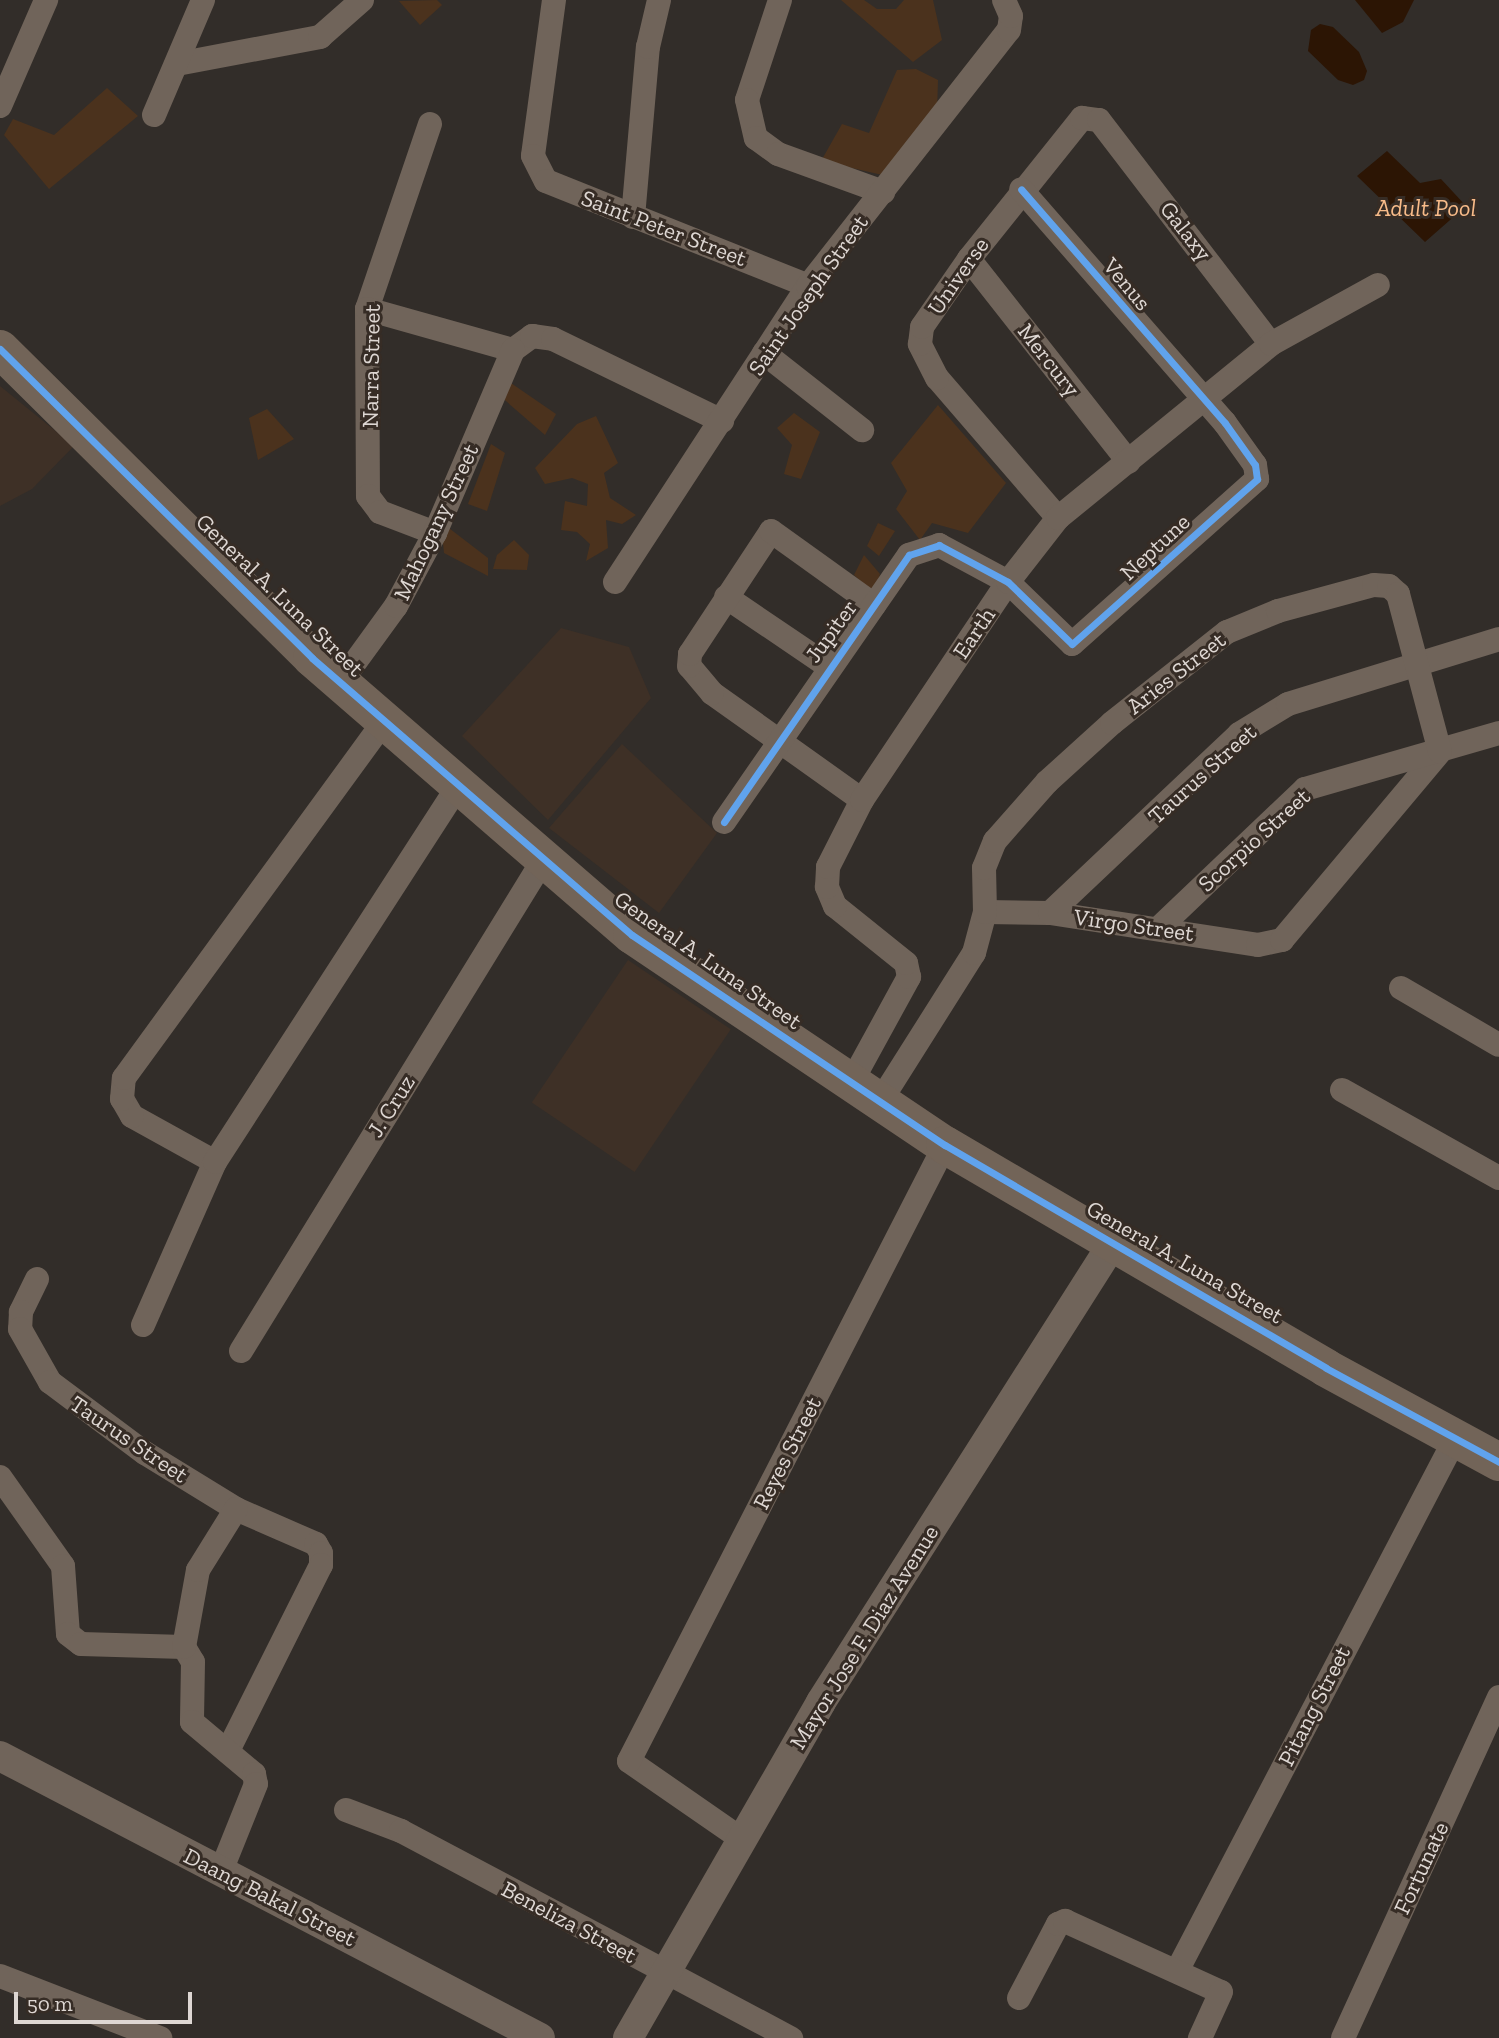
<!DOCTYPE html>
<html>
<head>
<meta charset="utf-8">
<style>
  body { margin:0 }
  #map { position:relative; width:1499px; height:2038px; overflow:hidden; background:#322d29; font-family:"Zilla Slab",serif }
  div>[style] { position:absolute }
  .built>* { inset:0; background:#3e3026; transform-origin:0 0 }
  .green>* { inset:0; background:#4b321d }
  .water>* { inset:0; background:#2c1504 }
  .minor>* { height:24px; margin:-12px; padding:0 12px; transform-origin:12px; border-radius:12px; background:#70645a }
  .tertiary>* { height:30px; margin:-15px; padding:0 15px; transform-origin:15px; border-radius:15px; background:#70645a }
  .primary>* { height:38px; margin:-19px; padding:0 19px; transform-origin:19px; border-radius:19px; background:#726458 }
  .cycleway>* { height:7px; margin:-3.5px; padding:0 3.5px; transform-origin:3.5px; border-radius:3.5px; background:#60a3ed }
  span { translate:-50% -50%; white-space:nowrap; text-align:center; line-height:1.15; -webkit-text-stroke:6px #362c25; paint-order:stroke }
  .street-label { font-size:23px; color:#ded7d3 }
  .water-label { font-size:24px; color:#f8bb89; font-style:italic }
  .scale { position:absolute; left:14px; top:1992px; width:178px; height:32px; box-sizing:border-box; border:4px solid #ded7d3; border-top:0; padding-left:9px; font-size:21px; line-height:24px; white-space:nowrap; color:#ded7d3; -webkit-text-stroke:5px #362c25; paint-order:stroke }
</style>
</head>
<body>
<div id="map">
  <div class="built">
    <div style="clip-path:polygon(0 386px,74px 446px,32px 489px,0 506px)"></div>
    <div style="clip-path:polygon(561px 628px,629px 647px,651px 698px,548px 820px,462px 736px)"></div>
    <div style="clip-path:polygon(622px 744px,717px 833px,659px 913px,549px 828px)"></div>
    <div style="left:628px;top:960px;width:124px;height:172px;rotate:34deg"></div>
  </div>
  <div class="green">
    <div style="clip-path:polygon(437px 0,442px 5px,420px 25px,399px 1px)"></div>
    <div style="clip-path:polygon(841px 0,864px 0,877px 9px,896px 9px,904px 0,933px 0,942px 40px,913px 62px)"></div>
    <div style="clip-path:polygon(916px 69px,938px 80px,937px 113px,887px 176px,821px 161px,842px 124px,869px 133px,897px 70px)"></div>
    <div style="clip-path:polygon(107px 88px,138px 116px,49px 189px,4px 135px,13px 119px,54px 135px)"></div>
    <div style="clip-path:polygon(502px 377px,556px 414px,545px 435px,492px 389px)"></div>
    <div style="clip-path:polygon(938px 405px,1006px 483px,968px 533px,932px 523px,920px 540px,896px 509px,907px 491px,891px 463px)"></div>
    <div style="clip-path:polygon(267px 409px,294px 439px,258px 460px,249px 418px)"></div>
    <div style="clip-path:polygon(794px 413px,820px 432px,801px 479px,784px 474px,792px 445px,777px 428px)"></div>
    <div style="clip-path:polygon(596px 416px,618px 463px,604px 473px,610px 498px,636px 515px,622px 524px,606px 520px,608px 548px,586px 561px,590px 544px,577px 532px,561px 530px,565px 501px,587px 506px,588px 484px,572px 478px,545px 484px,535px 468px,577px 424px)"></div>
    <div style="clip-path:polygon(491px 444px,505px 453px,487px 511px,468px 504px)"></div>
    <div style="clip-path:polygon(441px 522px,488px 558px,488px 576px,444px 553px)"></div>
    <div style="clip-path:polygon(878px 523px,895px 531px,879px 556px,867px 546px)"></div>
    <div style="clip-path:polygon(514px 540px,529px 555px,527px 570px,493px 569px,497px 555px)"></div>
    <div style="clip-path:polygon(864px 555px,880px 574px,874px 594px,854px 575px)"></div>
  </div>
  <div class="water">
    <div style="clip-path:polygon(1355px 0,1414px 0,1403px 22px,1382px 33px)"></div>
    <div style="clip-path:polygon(1320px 24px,1333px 27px,1359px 52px,1367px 71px,1364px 80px,1353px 85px,1338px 80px,1308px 51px,1311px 30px)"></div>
    <div style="clip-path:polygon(1387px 151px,1420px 183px,1441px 179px,1466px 206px,1425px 242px,1357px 176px)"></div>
  </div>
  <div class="minor">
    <div style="left:554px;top:0;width:157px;rotate:97.7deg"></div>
    <div style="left:533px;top:156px;width:28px;rotate:63deg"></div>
    <div style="left:546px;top:181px;width:282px;rotate:21.8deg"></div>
    <div style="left:780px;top:0;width:105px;rotate:108.3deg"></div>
    <div style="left:747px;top:100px;width:39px;rotate:77deg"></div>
    <div style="left:756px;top:138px;width:27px;rotate:36deg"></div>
    <div style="left:778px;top:154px;width:112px;rotate:19.9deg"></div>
    <div style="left:177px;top:64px;width:146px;rotate:-10.7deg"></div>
    <div style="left:320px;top:37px;width:56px;rotate:-41.4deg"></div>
    <div style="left:0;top:106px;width:116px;rotate:-66.5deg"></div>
    <div style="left:154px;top:115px;width:125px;rotate:-66.9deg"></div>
    <div style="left:430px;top:124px;width:195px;rotate:108.8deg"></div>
    <div style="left:367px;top:309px;width:187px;rotate:89.7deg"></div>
    <div style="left:368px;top:496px;width:20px;rotate:53deg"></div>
    <div style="left:380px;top:512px;width:59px;rotate:20.9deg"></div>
    <div style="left:633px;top:217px;width:171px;rotate:-85deg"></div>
    <div style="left:648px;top:47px;width:48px;rotate:-76.8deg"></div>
    <div style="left:969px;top:259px;width:258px;rotate:51.8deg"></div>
    <div style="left:367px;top:309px;width:152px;rotate:15.7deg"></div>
    <div style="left:513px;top:350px;width:24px;rotate:-36deg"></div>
    <div style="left:532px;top:336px;width:21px;rotate:8deg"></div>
    <div style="left:553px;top:339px;width:188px;rotate:25.9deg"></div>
    <div style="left:764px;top:353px;width:125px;rotate:38.2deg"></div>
    <div style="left:1058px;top:518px;width:185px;rotate:-130.8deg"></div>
    <div style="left:937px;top:378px;width:38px;rotate:-117deg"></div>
    <div style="left:920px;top:344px;width:17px;rotate:-83deg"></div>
    <div style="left:922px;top:327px;width:83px;rotate:-55.3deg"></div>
    <div style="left:969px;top:259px;width:181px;rotate:-51.3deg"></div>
    <div style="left:1082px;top:118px;width:17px;rotate:7deg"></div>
    <div style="left:1099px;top:120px;width:282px;rotate:52.5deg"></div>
    <div style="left:615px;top:582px;width:353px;rotate:-56.9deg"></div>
    <div style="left:808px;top:286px;width:325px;rotate:-51.9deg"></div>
    <div style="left:1009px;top:30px;width:14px;rotate:-82deg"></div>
    <div style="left:1011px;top:16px;width:17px;rotate:-114deg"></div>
    <div style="left:726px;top:597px;width:123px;rotate:34.1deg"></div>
    <div style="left:340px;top:683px;width:95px;rotate:-54deg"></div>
    <div style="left:396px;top:606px;width:83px;rotate:-61.9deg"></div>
    <div style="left:435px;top:533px;width:199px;rotate:-66.9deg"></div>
    <div style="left:862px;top:800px;width:184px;rotate:-144.5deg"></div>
    <div style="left:712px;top:693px;width:35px;rotate:-130deg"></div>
    <div style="left:689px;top:666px;width:12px;rotate:-85deg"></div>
    <div style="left:690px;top:654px;width:147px;rotate:-56.6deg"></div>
    <div style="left:771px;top:531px;width:127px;rotate:35.7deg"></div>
    <div style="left:724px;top:822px;width:325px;rotate:-55.3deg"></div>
    <div style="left:909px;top:555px;width:32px;rotate:-18deg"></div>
    <div style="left:939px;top:545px;width:78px;rotate:28.2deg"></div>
    <div style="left:1008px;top:582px;width:89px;rotate:44.1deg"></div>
    <div style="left:1072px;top:644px;width:248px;rotate:-41.7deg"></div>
    <div style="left:1257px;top:479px;width:14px;rotate:-98deg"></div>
    <div style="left:1255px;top:465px;width:52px;rotate:-125.5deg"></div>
    <div style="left:1225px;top:423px;width:310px;rotate:-131.1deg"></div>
    <div style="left:985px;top:912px;width:65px;rotate:0.9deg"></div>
    <div style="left:1050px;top:913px;width:210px;rotate:8.7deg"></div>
    <div style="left:1258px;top:945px;width:25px;rotate:-12deg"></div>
    <div style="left:1282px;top:940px;width:246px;rotate:-50deg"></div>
    <div style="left:1050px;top:913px;width:260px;rotate:-43.4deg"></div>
    <div style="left:1239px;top:734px;width:57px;rotate:-31.5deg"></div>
    <div style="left:1288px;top:704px;width:221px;rotate:-17.1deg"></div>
    <div style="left:1160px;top:927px;width:200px;rotate:-43.6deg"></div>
    <div style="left:1305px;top:789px;width:202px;rotate:-16.1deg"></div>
    <div style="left:1401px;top:988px;width:113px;rotate:30.2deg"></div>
    <div style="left:852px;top:1081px;width:119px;rotate:-61.3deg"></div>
    <div style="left:909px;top:977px;width:14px;rotate:-102deg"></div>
    <div style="left:906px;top:963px;width:91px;rotate:-141.2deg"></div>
    <div style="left:835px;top:906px;width:21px;rotate:-113deg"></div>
    <div style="left:827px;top:887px;width:20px;rotate:-87deg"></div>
    <div style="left:828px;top:867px;width:75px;rotate:-63.1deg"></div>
    <div style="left:862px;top:800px;width:262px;rotate:-56.2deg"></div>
    <div style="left:1008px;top:582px;width:81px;rotate:-52deg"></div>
    <div style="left:1058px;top:518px;width:275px;rotate:-39.2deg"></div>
    <div style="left:1271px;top:344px;width:122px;rotate:-28.9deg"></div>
    <div style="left:1342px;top:1090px;width:180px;rotate:29.3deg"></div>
    <div style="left:881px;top:1100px;width:174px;rotate:-57.7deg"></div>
    <div style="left:974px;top:953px;width:42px;rotate:-75deg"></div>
    <div style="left:985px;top:912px;width:44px;rotate:-91.3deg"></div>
    <div style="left:984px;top:868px;width:29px;rotate:-68deg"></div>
    <div style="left:995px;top:841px;width:79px;rotate:-48.6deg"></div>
    <div style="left:1047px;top:782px;width:88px;rotate:-42.2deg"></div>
    <div style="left:1112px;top:723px;width:147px;rotate:-38.4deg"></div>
    <div style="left:1227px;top:632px;width:55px;rotate:-22.4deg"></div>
    <div style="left:1278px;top:611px;width:99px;rotate:-15.2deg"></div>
    <div style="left:1374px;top:585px;width:15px;rotate:4deg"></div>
    <div style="left:1389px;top:586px;width:12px;rotate:42deg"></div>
    <div style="left:1398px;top:594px;width:163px;rotate:75.1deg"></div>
    <div style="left:215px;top:1162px;width:95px;rotate:-151deg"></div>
    <div style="left:132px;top:1116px;width:20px;rotate:-120deg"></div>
    <div style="left:122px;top:1099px;width:21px;rotate:-85deg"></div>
    <div style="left:124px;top:1078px;width:442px;rotate:-53.9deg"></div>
    <div style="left:37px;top:1279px;width:37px;rotate:116deg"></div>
    <div style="left:21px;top:1312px;width:17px;rotate:93deg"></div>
    <div style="left:20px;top:1329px;width:61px;rotate:60.5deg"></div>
    <div style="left:50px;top:1382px;width:119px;rotate:36.8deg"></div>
    <div style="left:145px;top:1453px;width:107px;rotate:31.6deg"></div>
    <div style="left:236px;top:1509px;width:87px;rotate:23.6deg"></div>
    <div style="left:316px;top:1544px;width:10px;rotate:61deg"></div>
    <div style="left:321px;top:1553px;width:12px;rotate:90deg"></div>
    <div style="left:321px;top:1565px;width:208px;rotate:116.6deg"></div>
    <div style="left:143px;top:1325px;width:178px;rotate:-66.2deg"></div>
    <div style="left:215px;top:1162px;width:448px;rotate:-57.1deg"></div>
    <div style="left:241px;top:1351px;width:574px;rotate:-58.39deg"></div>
    <div style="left:0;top:1477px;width:109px;rotate:54.7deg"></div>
    <div style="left:63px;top:1566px;width:68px;rotate:85.8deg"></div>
    <div style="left:68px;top:1634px;width:16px;rotate:38deg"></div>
    <div style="left:81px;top:1644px;width:103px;rotate:1.7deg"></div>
    <div style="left:184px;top:1647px;width:17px;rotate:59deg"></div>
    <div style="left:193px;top:1662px;width:60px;rotate:91deg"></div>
    <div style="left:192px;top:1722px;width:81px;rotate:40deg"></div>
    <div style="left:254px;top:1774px;width:10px;rotate:79deg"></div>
    <div style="left:256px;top:1784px;width:94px;rotate:111.9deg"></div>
    <div style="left:184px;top:1647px;width:78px;rotate:-79.7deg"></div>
    <div style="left:198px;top:1570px;width:72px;rotate:-58.1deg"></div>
    <div style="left:346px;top:1810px;width:59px;rotate:20.9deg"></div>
    <div style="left:401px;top:1831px;width:442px;rotate:28deg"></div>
    <div style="left:740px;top:1838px;width:135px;rotate:-145.3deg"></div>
    <div style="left:629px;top:1761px;width:692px;rotate:-62.84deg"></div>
    <div style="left:1177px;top:1971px;width:598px;rotate:-62.41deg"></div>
    <div style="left:0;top:1976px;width:172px;rotate:21.2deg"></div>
    <div style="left:1019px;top:1998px;width:84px;rotate:-62.2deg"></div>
    <div style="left:1058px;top:1924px;width:8px;rotate:-23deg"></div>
    <div style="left:1065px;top:1921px;width:171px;rotate:24.5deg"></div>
    <div style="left:1221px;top:1992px;width:51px;rotate:114.5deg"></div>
    <div style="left:1343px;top:2038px;width:375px;rotate:-65.4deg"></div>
  </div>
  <div class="tertiary">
    <div style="left:0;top:1756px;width:609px;rotate:27.57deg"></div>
    <div style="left:628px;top:2038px;width:387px;rotate:-60.1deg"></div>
    <div style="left:821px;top:1702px;width:544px;rotate:-57.54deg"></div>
  </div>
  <div class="primary">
    <div style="left:0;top:349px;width:439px;rotate:44.7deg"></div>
    <div style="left:312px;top:658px;width:423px;rotate:40.9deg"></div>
    <div style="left:632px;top:935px;width:377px;rotate:33.9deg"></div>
    <div style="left:945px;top:1145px;width:441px;rotate:30.3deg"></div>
    <div style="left:1326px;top:1368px;width:197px;rotate:28.5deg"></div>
  </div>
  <div class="cycleway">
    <div style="left:0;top:349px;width:439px;rotate:44.7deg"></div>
    <div style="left:312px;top:658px;width:423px;rotate:40.9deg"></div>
    <div style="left:632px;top:935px;width:377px;rotate:33.9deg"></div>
    <div style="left:945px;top:1145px;width:441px;rotate:30.3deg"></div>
    <div style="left:1326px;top:1368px;width:197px;rotate:28.5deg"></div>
    <div style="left:724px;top:822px;width:325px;rotate:-55.3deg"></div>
    <div style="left:909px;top:555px;width:32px;rotate:-18deg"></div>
    <div style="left:939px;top:545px;width:78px;rotate:28.2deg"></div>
    <div style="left:1008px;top:582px;width:89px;rotate:44.1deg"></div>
    <div style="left:1072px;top:644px;width:248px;rotate:-41.7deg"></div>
    <div style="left:1257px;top:479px;width:14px;rotate:-98deg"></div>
    <div style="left:1255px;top:465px;width:52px;rotate:-125.5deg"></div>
    <div style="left:1225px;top:423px;width:310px;rotate:-131.1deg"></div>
  </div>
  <div class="street-label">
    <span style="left:664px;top:228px;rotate:21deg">Saint Peter Street</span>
    <span style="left:1186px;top:231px;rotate:52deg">Galaxy</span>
    <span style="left:958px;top:276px;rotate:-55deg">Universe</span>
    <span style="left:1127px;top:284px;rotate:50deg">Venus</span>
    <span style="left:808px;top:295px;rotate:-55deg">Saint Joseph Street</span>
    <span style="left:1049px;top:360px;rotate:52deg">Mercury</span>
    <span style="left:371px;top:366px;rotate:-89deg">Narra Street</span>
    <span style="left:436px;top:522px;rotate:-65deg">Mahogany Street</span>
    <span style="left:1155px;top:547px;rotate:-43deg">Neptune</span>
    <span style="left:280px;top:595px;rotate:44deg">General A. Luna Street</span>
    <span style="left:831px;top:631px;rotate:-54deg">Jupiter</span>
    <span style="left:974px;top:633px;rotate:-56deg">Earth</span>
    <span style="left:1176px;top:673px;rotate:-38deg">Aries Street</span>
    <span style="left:1202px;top:774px;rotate:-42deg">Taurus Street</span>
    <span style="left:1254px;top:840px;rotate:-42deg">Scorpio Street</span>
    <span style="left:1134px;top:925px;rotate:8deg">Virgo Street</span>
    <span style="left:708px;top:960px;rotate:35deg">General A. Luna Street</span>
    <span style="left:391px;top:1106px;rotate:-58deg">J. Cruz</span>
    <span style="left:1185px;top:1262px;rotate:30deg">General A. Luna Street</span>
    <span style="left:129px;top:1439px;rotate:34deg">Taurus Street</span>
    <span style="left:787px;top:1453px;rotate:-63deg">Reyes Street</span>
    <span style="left:864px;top:1637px;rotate:-58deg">Mayor Jose F. Diaz Avenue</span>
    <span style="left:1314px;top:1706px;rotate:-63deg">Pitang Street</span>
    <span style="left:1421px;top:1868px;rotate:-65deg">Fortunate</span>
    <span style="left:270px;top:1897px;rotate:27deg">Daang Bakal Street</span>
    <span style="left:569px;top:1922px;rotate:28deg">Beneliza Street</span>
  </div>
  <div class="water-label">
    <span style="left:1426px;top:208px">Adult Pool</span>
  </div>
  <div class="scale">50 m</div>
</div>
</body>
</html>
